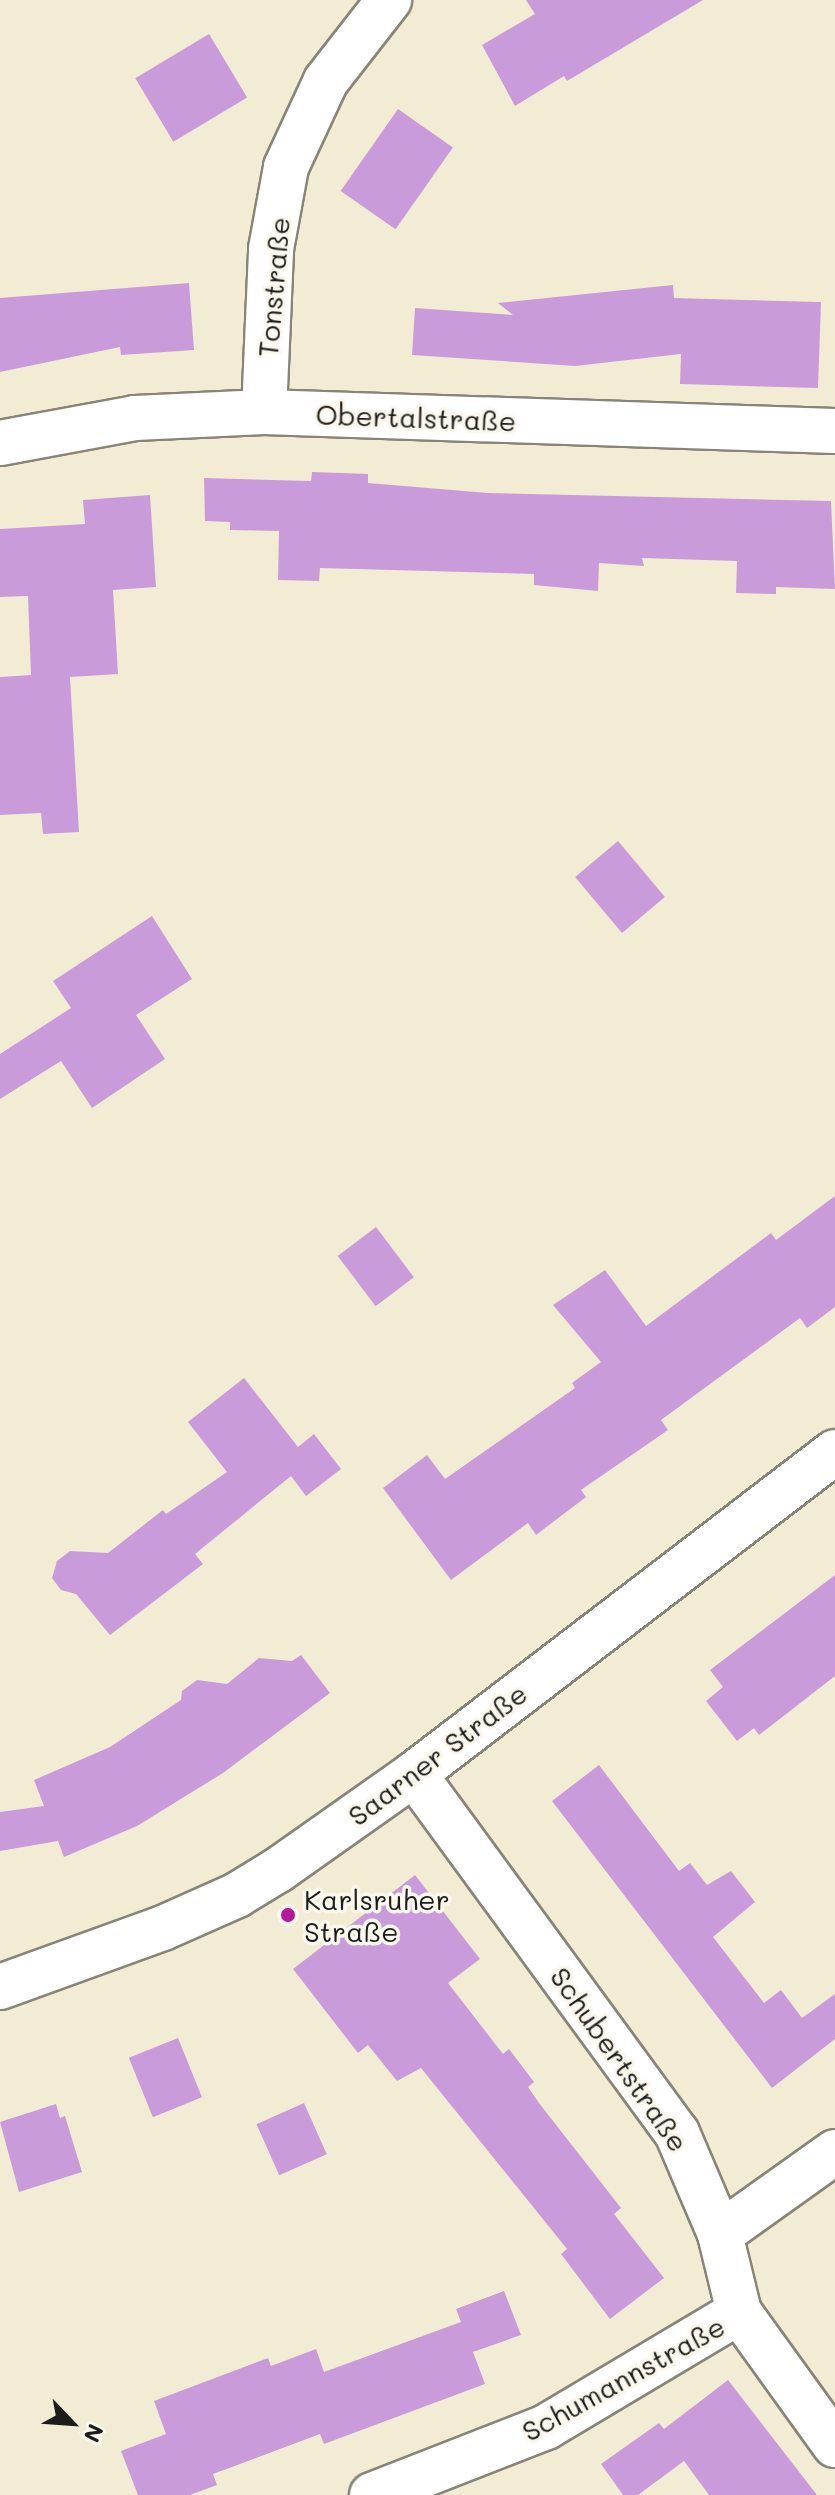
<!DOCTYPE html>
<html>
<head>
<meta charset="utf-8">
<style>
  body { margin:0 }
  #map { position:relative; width:835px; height:2495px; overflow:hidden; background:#f3ecd5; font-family:Mali,sans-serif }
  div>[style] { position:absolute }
  .building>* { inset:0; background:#ca9bda; transform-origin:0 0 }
  .roads { filter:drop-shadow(2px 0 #888478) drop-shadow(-2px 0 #888478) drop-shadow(0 2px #888478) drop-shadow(0 -2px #888478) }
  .street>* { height:44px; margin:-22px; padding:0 22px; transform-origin:22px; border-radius:22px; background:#fff }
  .secondary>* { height:44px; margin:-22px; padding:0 22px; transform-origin:22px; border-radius:22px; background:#fff }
  .dots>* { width:22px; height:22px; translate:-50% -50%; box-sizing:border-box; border:4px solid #fbf7ec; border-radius:50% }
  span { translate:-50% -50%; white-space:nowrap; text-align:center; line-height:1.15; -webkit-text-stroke:7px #fbf7ec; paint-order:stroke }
  .street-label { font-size:28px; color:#1c1c1c }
  .poi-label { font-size:28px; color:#1c1c1c }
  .left { translate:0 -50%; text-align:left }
  .north { position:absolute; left:32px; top:2383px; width:80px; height:80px; -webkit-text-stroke:6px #fbf7ec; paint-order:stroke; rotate:115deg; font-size:22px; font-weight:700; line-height:32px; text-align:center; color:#1c1c1c }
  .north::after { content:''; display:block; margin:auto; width:28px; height:36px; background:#1c1c1c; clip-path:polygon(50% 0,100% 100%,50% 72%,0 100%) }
</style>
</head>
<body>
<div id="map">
  <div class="building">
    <div style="clip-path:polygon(526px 0,703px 0,567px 81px,564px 76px,515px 106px,482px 45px,535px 14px)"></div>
    <div style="left:209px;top:34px;width:74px;height:86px;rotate:59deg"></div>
    <div style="left:398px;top:109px;width:67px;height:100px;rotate:35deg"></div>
    <div style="clip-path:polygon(189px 283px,194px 350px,121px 355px,120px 347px,0 372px,0 298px)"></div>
    <div style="clip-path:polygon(673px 285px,674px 298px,821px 302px,818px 388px,680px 384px,681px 354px,575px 366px,412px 355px,415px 308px,513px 315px,498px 303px)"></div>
    <div style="clip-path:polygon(312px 472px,368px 474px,368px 483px,488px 493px,831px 501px,835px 589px,776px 587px,776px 594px,736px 593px,737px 561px,642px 558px,644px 566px,599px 563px,598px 591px,534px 585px,534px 574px,320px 568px,319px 581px,278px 580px,279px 531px,230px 530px,230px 522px,205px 521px,204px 478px,311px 481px)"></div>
    <div style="clip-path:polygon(150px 495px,156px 587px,113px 590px,118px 674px,70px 677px,79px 832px,43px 834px,41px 813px,0 815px,0 677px,31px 675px,28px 596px,0 597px,0 529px,85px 524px,83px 500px)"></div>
    <div style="left:618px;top:841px;width:73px;height:56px;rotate:50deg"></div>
    <div style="clip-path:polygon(152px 916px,192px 979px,136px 1015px,165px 1059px,92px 1108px,61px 1061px,0 1099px,0 1054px,71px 1008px,53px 981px)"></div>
    <div style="clip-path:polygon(835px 1196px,835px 1307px,807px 1328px,800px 1318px,661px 1420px,668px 1430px,581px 1490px,586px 1497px,536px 1535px,528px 1523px,451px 1580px,383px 1488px,427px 1455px,445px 1479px,575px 1388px,572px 1383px,601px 1362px,553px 1305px,605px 1270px,646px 1326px,771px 1233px,776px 1240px)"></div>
    <div style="left:376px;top:1227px;width:63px;height:48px;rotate:53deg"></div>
    <div style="clip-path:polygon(244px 1378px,298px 1447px,314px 1434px,341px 1469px,306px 1496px,291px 1476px,195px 1554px,203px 1564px,110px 1635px,76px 1594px,61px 1590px,52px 1578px,57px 1561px,70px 1551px,108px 1553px,163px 1510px,166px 1514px,227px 1472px,188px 1422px)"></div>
    <div style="clip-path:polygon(835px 1575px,835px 1676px,759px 1735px,754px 1728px,737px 1741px,706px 1701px,723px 1687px,710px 1670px)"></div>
    <div style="clip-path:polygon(301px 1655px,330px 1693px,223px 1773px,137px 1826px,64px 1857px,58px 1841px,0 1851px,0 1812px,44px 1806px,34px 1780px,110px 1747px,181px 1700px,182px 1691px,197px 1680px,227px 1684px,259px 1658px,292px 1661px)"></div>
    <div style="clip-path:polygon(599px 1765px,679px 1871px,690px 1863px,707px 1885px,731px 1871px,755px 1902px,713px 1937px,764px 2003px,781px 1990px,802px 2018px,835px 1994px,835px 2039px,772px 2088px,552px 1801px)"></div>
    <div style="clip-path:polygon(415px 1875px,480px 1959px,448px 1983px,503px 2054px,509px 2049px,534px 2082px,528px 2087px,539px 2103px,621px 2208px,614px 2214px,664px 2278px,610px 2319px,561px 2254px,567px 2249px,421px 2068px,397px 2081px,368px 2045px,358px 2053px,293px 1969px)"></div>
    <div style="left:178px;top:2038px;width:64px;height:53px;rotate:68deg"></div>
    <div style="left:304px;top:2103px;width:56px;height:52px;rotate:66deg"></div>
    <div style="clip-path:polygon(56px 2104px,60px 2118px,65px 2116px,82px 2172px,19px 2192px,0 2122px)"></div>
    <div style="clip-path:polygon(504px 2291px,521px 2335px,473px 2352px,485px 2384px,324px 2444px,320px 2434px,213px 2474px,217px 2485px,190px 2495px,138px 2495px,121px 2451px,166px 2434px,154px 2401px,268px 2358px,271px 2366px,316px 2349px,324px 2372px,461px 2322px,456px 2309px)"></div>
    <div style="clip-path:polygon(728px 2380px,817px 2495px,709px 2495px,684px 2461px,638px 2495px,623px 2495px,601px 2464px,659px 2423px,664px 2429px)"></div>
  </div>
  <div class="roads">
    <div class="street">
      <div style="left:264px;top:412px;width:163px;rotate:-87.5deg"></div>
      <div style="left:271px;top:249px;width:83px;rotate:-79.6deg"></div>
      <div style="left:286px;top:167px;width:95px;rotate:-65.1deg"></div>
      <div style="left:326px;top:81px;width:103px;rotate:-52.1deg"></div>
      <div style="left:0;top:443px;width:137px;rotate:-10.5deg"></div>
      <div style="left:135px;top:418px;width:129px;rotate:-2.7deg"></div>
      <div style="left:264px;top:412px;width:571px;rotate:1.91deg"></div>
      <div style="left:414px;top:1774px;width:445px;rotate:53.8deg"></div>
      <div style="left:677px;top:2133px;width:110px;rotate:66.9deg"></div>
      <div style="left:720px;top:2234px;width:80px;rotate:76.3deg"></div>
      <div style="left:739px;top:2312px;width:164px;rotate:54.2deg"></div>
      <div style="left:720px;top:2234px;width:141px;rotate:-35.5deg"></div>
      <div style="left:372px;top:2495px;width:187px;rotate:-21.3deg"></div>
      <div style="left:546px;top:2427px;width:225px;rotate:-30.8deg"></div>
    </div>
    <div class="secondary">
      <div style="left:0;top:1987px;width:173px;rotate:-19.9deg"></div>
      <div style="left:163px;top:1928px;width:81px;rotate:-24deg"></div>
      <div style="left:237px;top:1895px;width:48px;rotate:-31.4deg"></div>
      <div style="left:278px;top:1870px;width:166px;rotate:-35.2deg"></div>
      <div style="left:414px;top:1774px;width:530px;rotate:-37.41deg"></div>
    </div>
  </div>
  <div class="dots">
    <div style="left:288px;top:1915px;background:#b5179e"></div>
  </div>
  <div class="street-label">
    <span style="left:273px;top:287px;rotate:-85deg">Tonstraße</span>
    <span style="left:416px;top:417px;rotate:2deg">Obertalstraße</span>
    <span style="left:437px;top:1754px;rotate:-37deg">Saarner Straße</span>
    <span style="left:620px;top:2059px;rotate:55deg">Schubertstraße</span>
    <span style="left:623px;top:2378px;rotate:-29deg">Schumannstraße</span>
  </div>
  <div class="poi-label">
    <span class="left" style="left:304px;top:1915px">Karlsruher<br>Straße</span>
  </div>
  <div class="north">N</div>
</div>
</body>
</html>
